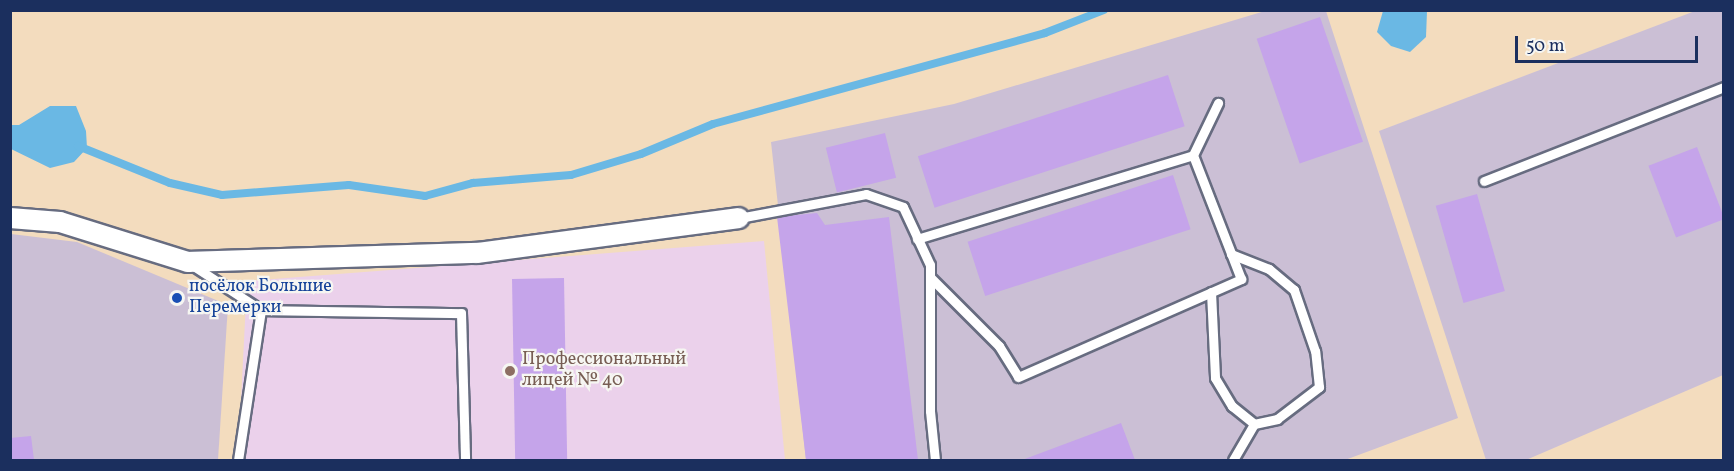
<!DOCTYPE html>
<html>
<head>
<meta charset="utf-8">
<style>
  body { margin:0 }
  #map { position:relative; width:1734px; height:471px; overflow:hidden; background:#f3dcbe; font-family:Vollkorn,serif }
  div>[style] { position:absolute }
  .built>* { inset:0; background:#ebd1eb }
  .industrial>* { inset:0; background:#cbbfd5 }
  .water>* { inset:0; background:#6ab8e4 }
  .stream>* { height:8px; margin:-4px; padding:0 4px; transform-origin:4px; border-radius:4px; background:#6ab8e4 }
  .building>* { inset:0; background:#c5a4ea; transform-origin:0 0 }
  .roads { filter:drop-shadow(2px 0 #676c80) drop-shadow(-2px 0 #676c80) drop-shadow(0 2px #676c80) drop-shadow(0 -2px #676c80) }
  .lane>* { height:9px; margin:-4.5px; padding:0 4.5px; transform-origin:4.5px; border-radius:4.5px; background:#fff }
  .street>* { height:20px; margin:-10px; padding:0 10px; transform-origin:10px; border-radius:10px; background:#fff }
  .dots>* { width:16px; height:16px; translate:-50% -50%; box-sizing:border-box; border:3px solid #f6f6f2; border-radius:50% }
  span { translate:-50% -50%; white-space:nowrap; text-align:center; line-height:1.15; -webkit-text-stroke:4.5px #f6f6f2; paint-order:stroke }
  .transit-label { font-size:18px; color:#164399 }
  .left { translate:0 -50%; text-align:left }
  .education-label { font-size:18px; color:#785e54 }
  .frame { position:absolute; inset:0; border:12px solid #1b2f5e; pointer-events:none }
  .scale { position:absolute; left:1515px; top:36px; width:183px; height:27px; box-sizing:border-box; border:3px solid #1b2f5e; border-top:0; padding-left:8px; font-size:18px; line-height:21px; white-space:nowrap; color:#1b2f5e; -webkit-text-stroke:4px #f6f6f2; paint-order:stroke }
</style>
</head>
<body>
<div id="map">
  <div class="built">
    <div style="clip-path:polygon(764px 241px,785px 460px,238px 460px,247px 281px)"></div>
  </div>
  <div class="industrial">
    <div style="clip-path:polygon(1265px 11px,1326px 11px,1458px 418px,1345px 460px,806px 460px,771px 142px,954px 104px)"></div>
    <div style="clip-path:polygon(1695px 11px,1723px 11px,1723px 375px,1526px 460px,1486px 460px,1379px 131px)"></div>
    <div style="clip-path:polygon(11px 234px,77px 242px,228px 305px,218px 460px,11px 460px)"></div>
  </div>
  <div class="water">
    <div style="clip-path:polygon(1383px 11px,1427px 11px,1426px 37px,1410px 52px,1391px 46px,1377px 32px)"></div>
    <div style="clip-path:polygon(50px 106px,76px 106px,86px 131px,87px 148px,74px 162px,50px 168px,11px 149px,10px 125px,19px 125px)"></div>
  </div>
  <div class="stream">
    <div style="left:78px;top:146px;width:99px;rotate:21.9deg"></div>
    <div style="left:170px;top:183px;width:53px;rotate:13deg"></div>
    <div style="left:222px;top:195px;width:127px;rotate:-4.5deg"></div>
    <div style="left:349px;top:185px;width:77px;rotate:8.2deg"></div>
    <div style="left:425px;top:196px;width:50px;rotate:-15.2deg"></div>
    <div style="left:473px;top:183px;width:98px;rotate:-4.7deg"></div>
    <div style="left:571px;top:175px;width:73px;rotate:-16.7deg"></div>
    <div style="left:641px;top:154px;width:78px;rotate:-22.6deg"></div>
    <div style="left:713px;top:124px;width:344px;rotate:-15.3deg"></div>
    <div style="left:1045px;top:33px;width:63px;rotate:-21.3deg"></div>
  </div>
  <div class="building">
    <div style="left:1320px;top:17px;width:132px;height:67px;rotate:71deg"></div>
    <div style="left:1168px;top:75px;width:54px;height:263px;rotate:72deg"></div>
    <div style="left:885px;top:133px;width:46px;height:61px;rotate:76deg"></div>
    <div style="left:1697px;top:147px;width:77px;height:52px;rotate:69deg"></div>
    <div style="left:1173px;top:175px;width:57px;height:216px;rotate:72deg"></div>
    <div style="left:1477px;top:194px;width:101px;height:43px;rotate:74deg"></div>
    <div style="clip-path:polygon(817px 213px,825px 225px,889px 217px,918px 460px,806px 460px,777px 217px)"></div>
    <div style="left:564px;top:278px;width:182px;height:52px;rotate:89deg"></div>
    <div style="clip-path:polygon(1121px 423px,1135px 460px,1022px 460px)"></div>
    <div style="clip-path:polygon(31px 436px,34px 460px,10px 460px,10px 438px)"></div>
  </div>
  <div class="roads">
    <div class="lane">
      <div style="left:1484px;top:181px;width:258px;rotate:-21.4deg"></div>
      <div style="left:739px;top:218px;width:129px;rotate:-10.7deg"></div>
      <div style="left:866px;top:194px;width:39px;rotate:19deg"></div>
      <div style="left:903px;top:207px;width:64px;rotate:65deg"></div>
      <div style="left:930px;top:265px;width:146px;rotate:90deg"></div>
      <div style="left:930px;top:411px;width:49px;rotate:84.2deg"></div>
      <div style="left:917px;top:239px;width:288px;rotate:-16.9deg"></div>
      <div style="left:192px;top:265px;width:82px;rotate:33.1deg"></div>
      <div style="left:261px;top:310px;width:152px;rotate:98.7deg"></div>
      <div style="left:930px;top:277px;width:98px;rotate:45deg"></div>
      <div style="left:999px;top:346px;width:36px;rotate:58deg"></div>
      <div style="left:1018px;top:377px;width:244px;rotate:-23.7deg"></div>
      <div style="left:1241px;top:279px;width:133px;rotate:-111.2deg"></div>
      <div style="left:1193px;top:155px;width:58px;rotate:-64.3deg"></div>
      <div style="left:1211px;top:292px;width:86px;rotate:87.3deg"></div>
      <div style="left:1215px;top:378px;width:33px;rotate:59deg"></div>
      <div style="left:1232px;top:406px;width:28px;rotate:39deg"></div>
      <div style="left:1254px;top:424px;width:24px;rotate:-12deg"></div>
      <div style="left:1277px;top:419px;width:53px;rotate:-37.3deg"></div>
      <div style="left:1319px;top:387px;width:36px;rotate:-96deg"></div>
      <div style="left:1315px;top:351px;width:65px;rotate:-109deg"></div>
      <div style="left:1294px;top:290px;width:33px;rotate:-140deg"></div>
      <div style="left:1269px;top:269px;width:41px;rotate:-158.5deg"></div>
      <div style="left:261px;top:310px;width:200px;rotate:0.9deg"></div>
      <div style="left:461px;top:313px;width:147px;rotate:88.4deg"></div>
      <div style="left:1233px;top:460px;width:42px;rotate:-59.7deg"></div>
    </div>
    <div class="street">
      <div style="left:10px;top:218px;width:50px;rotate:4.6deg"></div>
      <div style="left:60px;top:222px;width:134px;rotate:17.4deg"></div>
      <div style="left:188px;top:262px;width:289px;rotate:-1.8deg"></div>
      <div style="left:477px;top:253px;width:264px;rotate:-7.6deg"></div>
    </div>
  </div>
  <div class="dots">
    <div style="left:177px;top:298px;background:#1a4fb4"></div>
    <div style="left:510px;top:371px;background:#8d6e63"></div>
  </div>
  <div class="transit-label">
    <span class="left" style="left:189px;top:298px">посёлок Большие<br>Перемерки</span>
  </div>
  <div class="education-label">
    <span class="left" style="left:522px;top:371px">Профессиональный<br>лицей № 40</span>
  </div>
  <div class="frame"></div>
  <div class="scale">50 m</div>
</div>
</body>
</html>
